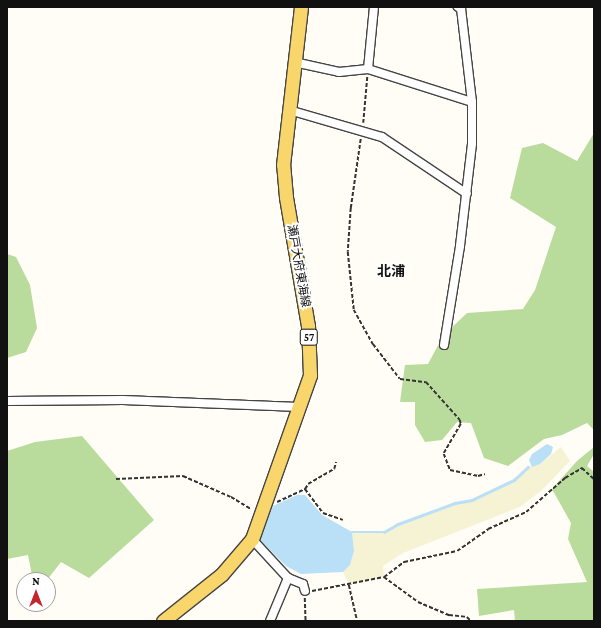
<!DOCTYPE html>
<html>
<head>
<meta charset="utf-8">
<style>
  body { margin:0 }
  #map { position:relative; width:601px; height:628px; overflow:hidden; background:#fffdf5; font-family:"Crimson Pro","Noto Sans JP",serif }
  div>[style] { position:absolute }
  .farmland>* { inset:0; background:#f6f3d4 }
  .forest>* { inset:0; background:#b9dc9c }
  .water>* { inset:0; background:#b9e0f7 }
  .stream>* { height:2.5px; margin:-1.25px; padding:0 1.25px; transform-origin:1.25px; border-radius:1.25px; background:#b9e0f7 }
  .path>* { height:1.5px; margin-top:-0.75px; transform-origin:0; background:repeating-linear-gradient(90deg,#333 0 4px,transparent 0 6px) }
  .roads { filter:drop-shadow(1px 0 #444) drop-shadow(-1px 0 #444) drop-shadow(0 1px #444) drop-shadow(0 -1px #444) }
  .minor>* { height:8px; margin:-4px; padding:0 4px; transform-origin:4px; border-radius:4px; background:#fff }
  .primary>* { height:13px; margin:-6.5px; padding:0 6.5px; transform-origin:6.5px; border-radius:6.5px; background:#f9d66b }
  span { translate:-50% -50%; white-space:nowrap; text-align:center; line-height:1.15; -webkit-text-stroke:4px #fff; paint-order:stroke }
  .shield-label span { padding:1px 3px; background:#fff; border:1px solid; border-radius:3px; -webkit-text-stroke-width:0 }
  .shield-label { font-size:11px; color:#111; font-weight:700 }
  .street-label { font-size:12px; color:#111 }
  .quarter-label { font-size:14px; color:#111; font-weight:700 }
  .frame { position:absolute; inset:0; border:8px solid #111; pointer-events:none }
  .north { position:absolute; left:16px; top:572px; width:40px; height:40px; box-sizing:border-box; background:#fff; border:1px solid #a0a0a0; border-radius:50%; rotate:0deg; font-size:11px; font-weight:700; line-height:16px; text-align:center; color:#111 }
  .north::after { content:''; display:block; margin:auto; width:14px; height:18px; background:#c4262e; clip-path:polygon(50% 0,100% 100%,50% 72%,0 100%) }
</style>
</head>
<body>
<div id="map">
  <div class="farmland">
    <div style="clip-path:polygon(561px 447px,570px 461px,541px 491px,520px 507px,403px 553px,383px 566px,384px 577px,349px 585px,343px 572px,350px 565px,354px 551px,352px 532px,384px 532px,398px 524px,455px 503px,472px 500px,514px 480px,528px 467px,540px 464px)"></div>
  </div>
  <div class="forest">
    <div style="clip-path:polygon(594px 133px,594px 430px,587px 423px,562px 435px,544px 439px,508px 466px,484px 458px,471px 423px,457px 422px,442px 440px,425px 442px,415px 425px,415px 402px,400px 402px,405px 365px,428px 364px,443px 336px,467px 313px,523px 309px,535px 290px,556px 227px,510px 198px,522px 148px,543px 143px,577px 161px)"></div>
    <div style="clip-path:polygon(7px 254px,16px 257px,30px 285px,37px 328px,26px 352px,7px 358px)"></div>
    <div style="clip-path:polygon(82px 436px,154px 520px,89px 578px,61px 562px,47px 580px,33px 580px,28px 555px,7px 559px,7px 451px,35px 442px)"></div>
    <div style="clip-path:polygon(594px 447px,594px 454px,587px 466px,594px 472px,594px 621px,515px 621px,514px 610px,479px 616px,477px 589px,587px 582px,568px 539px,571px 523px,552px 489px,577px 461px)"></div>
  </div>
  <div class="water">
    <div style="clip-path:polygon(547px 444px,553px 447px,551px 454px,540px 464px,532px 467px,529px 460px,532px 454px)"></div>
    <div style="clip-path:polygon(297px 495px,305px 495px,322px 515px,352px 532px,354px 551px,350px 565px,343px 572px,301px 574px,286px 566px,260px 540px,273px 506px)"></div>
  </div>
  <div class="stream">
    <div style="left:352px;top:532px;width:32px"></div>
    <div style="left:384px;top:532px;width:16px;rotate:-30deg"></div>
    <div style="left:398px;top:524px;width:61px;rotate:-20.2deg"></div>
    <div style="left:455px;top:503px;width:17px;rotate:-10deg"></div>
    <div style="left:472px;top:500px;width:47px;rotate:-25.5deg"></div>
    <div style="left:514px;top:480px;width:19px;rotate:-43deg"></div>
  </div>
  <div class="path">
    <div style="left:363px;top:123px;width:46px;rotate:-85deg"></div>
    <div style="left:361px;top:139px;width:70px;rotate:98.2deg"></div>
    <div style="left:351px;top:208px;width:44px;rotate:93.9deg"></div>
    <div style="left:348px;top:252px;width:58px;rotate:84.1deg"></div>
    <div style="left:354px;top:310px;width:39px;rotate:61deg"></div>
    <div style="left:373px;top:344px;width:44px;rotate:52.4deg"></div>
    <div style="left:400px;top:379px;width:26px;rotate:7deg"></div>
    <div style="left:426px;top:382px;width:51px;rotate:48.2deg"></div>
    <div style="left:460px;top:420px;width:4px;rotate:76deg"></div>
    <div style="left:461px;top:424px;width:34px;rotate:120deg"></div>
    <div style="left:444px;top:454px;width:17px;rotate:69deg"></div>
    <div style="left:450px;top:470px;width:29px;rotate:12deg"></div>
    <div style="left:478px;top:476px;width:7px;rotate:-16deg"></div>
    <div style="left:116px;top:479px;width:67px;rotate:-2.6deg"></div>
    <div style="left:183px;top:476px;width:52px;rotate:23.6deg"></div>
    <div style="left:231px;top:497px;width:23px;rotate:31deg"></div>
    <div style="left:305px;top:489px;width:30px;rotate:53deg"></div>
    <div style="left:323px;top:513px;width:21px;rotate:19deg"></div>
    <div style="left:277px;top:502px;width:31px;rotate:-25deg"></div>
    <div style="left:305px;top:489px;width:6px;rotate:-59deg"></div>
    <div style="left:308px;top:484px;width:30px;rotate:-30deg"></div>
    <div style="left:334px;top:469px;width:7px;rotate:-74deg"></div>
    <div style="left:384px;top:577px;width:42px;rotate:36.3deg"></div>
    <div style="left:418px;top:602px;width:34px;rotate:23deg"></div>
    <div style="left:449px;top:615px;width:18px;rotate:6deg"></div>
    <div style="left:467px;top:617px;width:6px;rotate:45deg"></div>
    <div style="left:349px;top:585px;width:37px;rotate:77deg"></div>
    <div style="left:312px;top:591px;width:73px;rotate:-11deg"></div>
    <div style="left:384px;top:577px;width:25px;rotate:-37deg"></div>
    <div style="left:404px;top:562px;width:54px;rotate:-11.7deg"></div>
    <div style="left:457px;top:551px;width:38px;rotate:-35deg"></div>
    <div style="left:488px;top:529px;width:42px;rotate:-24.1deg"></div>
    <div style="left:526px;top:512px;width:52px;rotate:-41.1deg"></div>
    <div style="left:565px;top:478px;width:20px;rotate:-30deg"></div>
    <div style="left:582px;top:468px;width:16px;rotate:43deg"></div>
    <div style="left:305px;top:598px;width:23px;rotate:88deg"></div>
  </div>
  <div class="roads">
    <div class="minor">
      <div style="left:294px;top:62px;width:46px;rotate:12.5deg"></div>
      <div style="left:339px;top:72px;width:29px;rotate:-6deg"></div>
      <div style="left:368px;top:69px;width:109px;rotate:17.6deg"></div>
      <div style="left:368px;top:69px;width:62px;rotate:-84.5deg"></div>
      <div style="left:289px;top:110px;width:97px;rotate:16.2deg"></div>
      <div style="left:382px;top:137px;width:102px;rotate:33.8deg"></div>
      <div style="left:444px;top:345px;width:100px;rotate:-80.8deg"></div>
      <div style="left:460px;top:246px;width:103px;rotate:-83.3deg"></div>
      <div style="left:472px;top:144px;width:42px;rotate:-90deg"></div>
      <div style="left:472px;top:102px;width:94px;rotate:-96.7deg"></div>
      <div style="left:461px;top:9px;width:4px;rotate:-146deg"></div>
      <div style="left:7px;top:401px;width:116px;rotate:-0.5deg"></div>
      <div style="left:123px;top:400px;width:176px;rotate:2.3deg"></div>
      <div style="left:252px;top:539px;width:53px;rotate:47.3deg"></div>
      <div style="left:288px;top:578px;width:16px;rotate:22deg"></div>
      <div style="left:303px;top:584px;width:7px;rotate:74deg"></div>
      <div style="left:270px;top:621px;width:47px;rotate:-67.3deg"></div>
    </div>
    <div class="primary">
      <div style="left:163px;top:621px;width:75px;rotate:-38.5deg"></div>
      <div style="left:222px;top:574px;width:46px;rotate:-49.4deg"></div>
      <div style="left:252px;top:539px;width:174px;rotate:-70.5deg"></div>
      <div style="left:310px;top:375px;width:49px;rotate:-92.3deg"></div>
      <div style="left:308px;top:326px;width:131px;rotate:-99.7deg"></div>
      <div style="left:286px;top:197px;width:32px;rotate:-95deg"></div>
      <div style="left:283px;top:165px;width:159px;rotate:-83.5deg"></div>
    </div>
  </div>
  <div class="shield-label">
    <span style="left:309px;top:337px">57</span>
  </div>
  <div class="street-label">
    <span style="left:298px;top:266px;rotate:80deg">瀬戸大府東海線</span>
  </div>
  <div class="quarter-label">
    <span style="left:391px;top:271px">北浦</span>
  </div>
  <div class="frame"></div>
  <div class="north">N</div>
</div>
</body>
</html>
